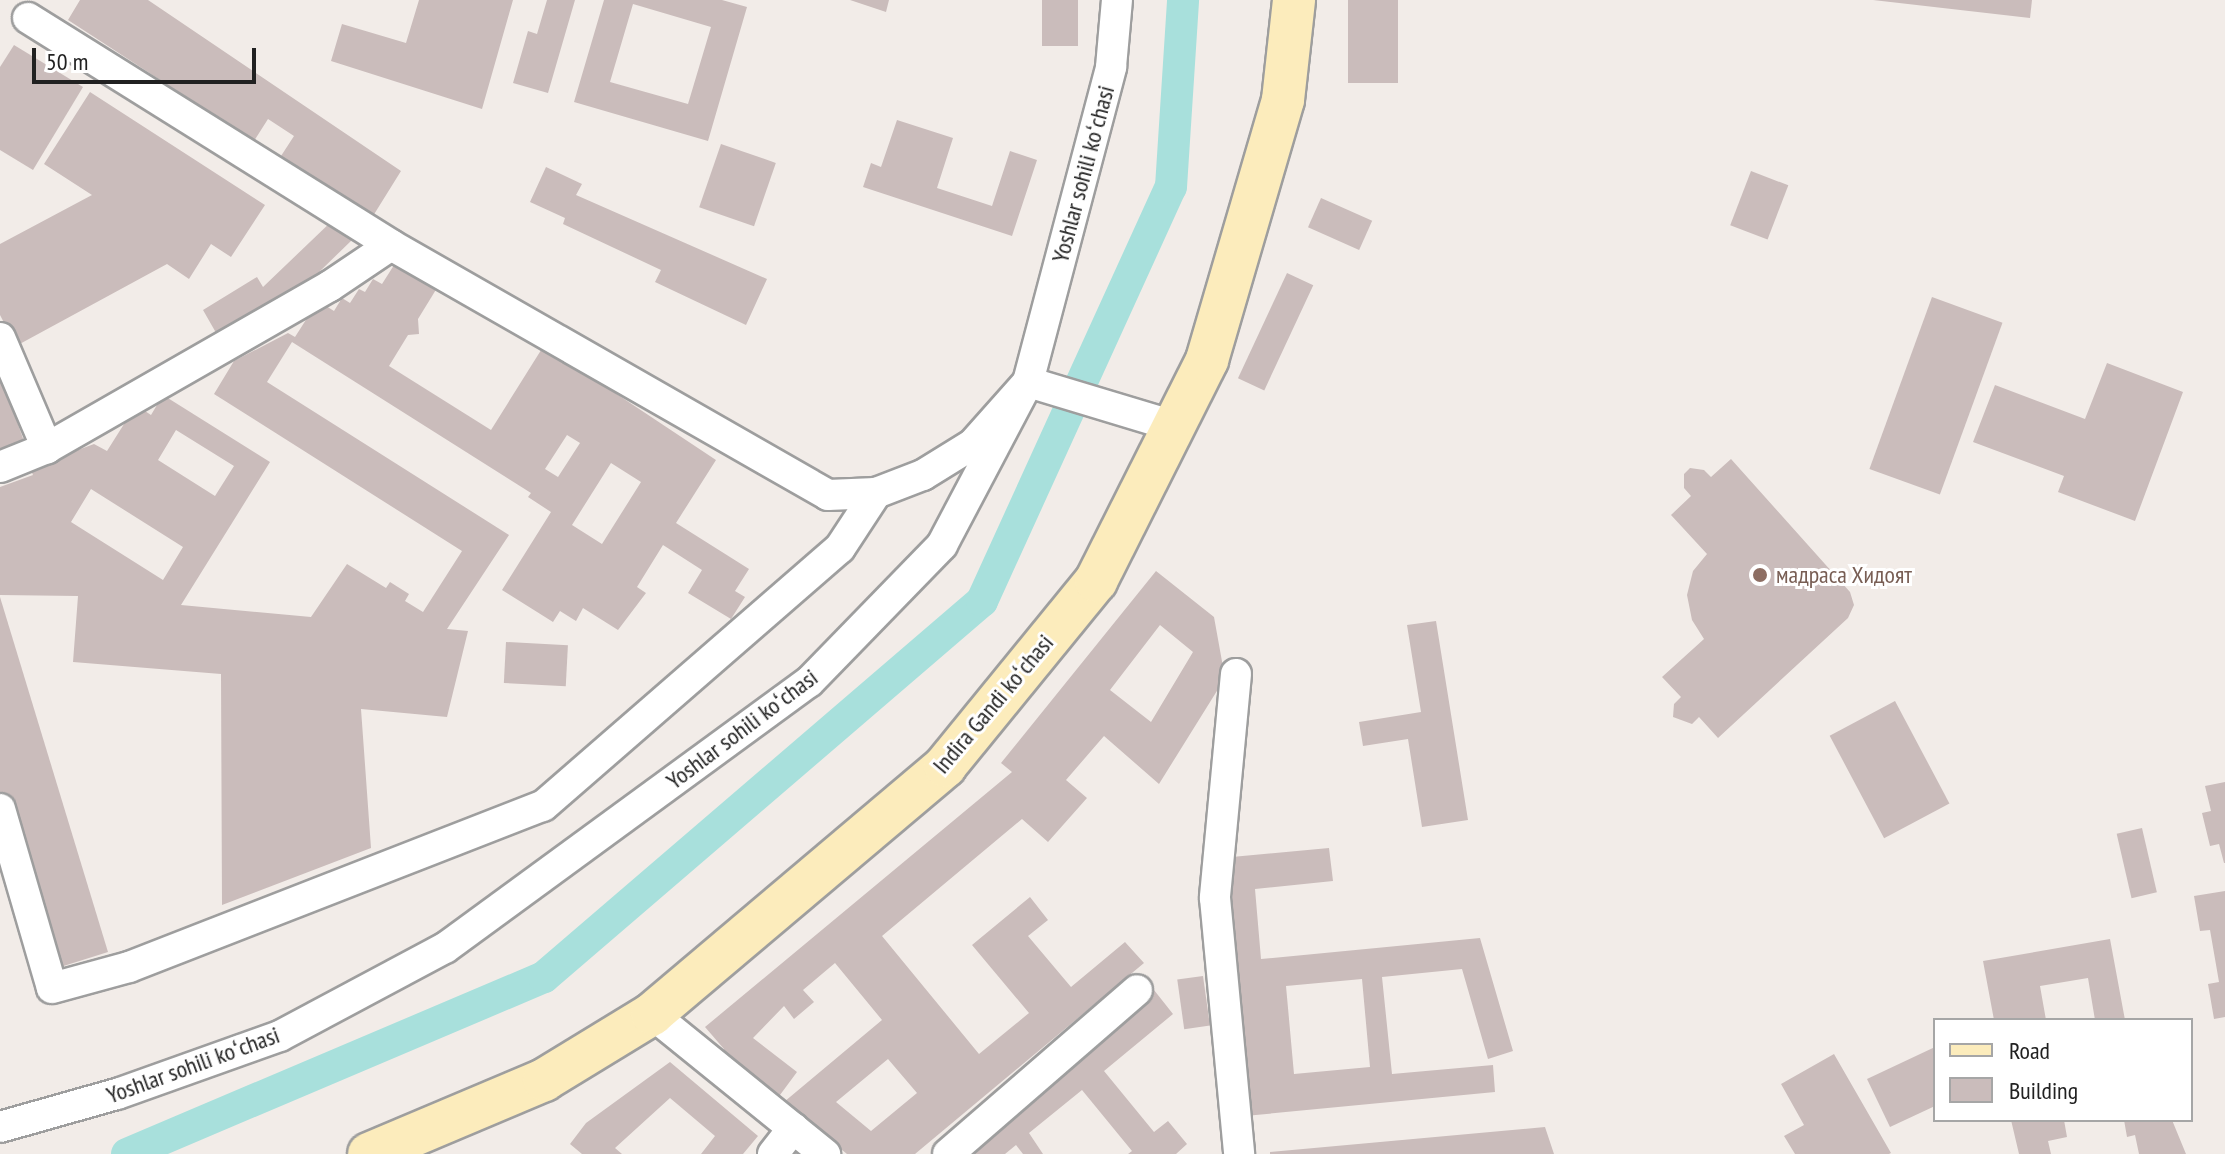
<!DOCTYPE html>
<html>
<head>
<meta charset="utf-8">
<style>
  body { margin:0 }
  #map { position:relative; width:2225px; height:1154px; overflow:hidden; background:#f2ece8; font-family:"PT Sans Narrow",sans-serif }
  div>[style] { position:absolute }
  .canal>* { height:32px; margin:-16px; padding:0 16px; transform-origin:16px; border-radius:16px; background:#a8e0dc }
  .building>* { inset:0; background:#cabcbb; transform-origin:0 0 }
  .roads { filter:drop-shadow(2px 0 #9e9e9e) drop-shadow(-2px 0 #9e9e9e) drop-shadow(0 2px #9e9e9e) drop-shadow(0 -2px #9e9e9e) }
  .street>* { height:30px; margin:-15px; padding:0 15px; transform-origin:15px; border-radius:15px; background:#fff }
  .secondary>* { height:42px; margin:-21px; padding:0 21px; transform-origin:21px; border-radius:21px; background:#fcecbc }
  .dots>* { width:22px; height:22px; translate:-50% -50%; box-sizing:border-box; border:4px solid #fff; border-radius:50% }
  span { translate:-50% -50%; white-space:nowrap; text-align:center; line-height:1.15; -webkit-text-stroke:6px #fff; paint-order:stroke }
  .street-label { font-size:24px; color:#212121 }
  .education-label { font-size:24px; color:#785e54 }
  .left { translate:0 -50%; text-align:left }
  .legend { position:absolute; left:1933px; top:1018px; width:260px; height:104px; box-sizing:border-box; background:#fff; border:2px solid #a6a6a6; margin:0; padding:10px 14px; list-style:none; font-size:24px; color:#212121 }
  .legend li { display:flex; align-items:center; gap:16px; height:40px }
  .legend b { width:40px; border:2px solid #a6a6a6 }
  .scale { position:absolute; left:32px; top:48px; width:224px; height:36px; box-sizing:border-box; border:4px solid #212121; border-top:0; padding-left:10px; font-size:24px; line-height:28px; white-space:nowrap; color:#212121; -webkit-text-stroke:6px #fff; paint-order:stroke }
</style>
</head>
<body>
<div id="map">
  <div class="canal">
    <div style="left:127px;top:1154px;width:453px;rotate:-23deg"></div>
    <div style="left:544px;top:977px;width:577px;rotate:-40.64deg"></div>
    <div style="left:982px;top:601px;width:455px;rotate:-65.5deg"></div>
    <div style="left:1171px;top:187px;width:187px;rotate:-86.3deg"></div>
  </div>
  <div class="building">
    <div style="clip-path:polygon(80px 0,148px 0,401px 171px,373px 216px,281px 156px,294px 136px,268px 119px,254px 141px,68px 20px)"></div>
    <div style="clip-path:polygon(419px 0,513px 0,482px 109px,331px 61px,342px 24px,406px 43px)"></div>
    <div style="clip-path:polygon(547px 0,575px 0,548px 93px,513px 83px,528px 31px,537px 34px)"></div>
    <div style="clip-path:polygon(evenodd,604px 0,722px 0,747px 7px,708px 141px,574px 102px,604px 0,633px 4px,711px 27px,688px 104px,610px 82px,633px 4px)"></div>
    <div style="clip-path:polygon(850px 0,889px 0,886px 12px)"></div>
    <div style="left:1042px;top:0;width:36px;height:46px"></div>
    <div style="left:1348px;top:0;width:50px;height:83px"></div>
    <div style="clip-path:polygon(1873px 0,2032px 0,2030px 18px)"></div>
    <div style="clip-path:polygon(14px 45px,83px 87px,33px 170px,0 150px,0 67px)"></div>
    <div style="clip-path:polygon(90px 92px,265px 205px,231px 257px,211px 244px,189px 279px,167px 264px,16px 346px,0 315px,0 244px,92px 195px,44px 164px)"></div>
    <div style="clip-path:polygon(897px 120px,953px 138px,937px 188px,992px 206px,1010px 151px,1037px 160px,1012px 236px,863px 187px,871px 163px,881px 167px)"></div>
    <div style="left:721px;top:144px;width:58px;height:67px;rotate:19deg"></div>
    <div style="clip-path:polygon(546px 167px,582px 184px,576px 195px,767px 279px,746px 325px,655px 282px,661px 270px,563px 224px,565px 218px,530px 202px)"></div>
    <div style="left:1751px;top:171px;width:40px;height:58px;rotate:21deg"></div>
    <div style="left:1321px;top:198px;width:56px;height:32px;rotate:24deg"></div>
    <div style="clip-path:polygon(334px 219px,353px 239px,278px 312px,223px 345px,203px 310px,257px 277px,263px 287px)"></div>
    <div style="clip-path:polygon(evenodd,396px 262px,437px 288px,418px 319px,419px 334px,408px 335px,389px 366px,491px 430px,543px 347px,600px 383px,716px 460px,676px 523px,749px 569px,735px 591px,745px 597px,731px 619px,688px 593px,702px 570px,663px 545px,637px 587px,646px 593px,618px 630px,583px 608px,576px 621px,560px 611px,553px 622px,502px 590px,551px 512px,528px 497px,531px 493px,292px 342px,267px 382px,509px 535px,447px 629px,468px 631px,447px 717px,361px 709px,371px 848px,222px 905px,221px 674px,73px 662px,78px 596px,0 595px,0 487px,33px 475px,30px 468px,94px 444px,107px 451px,136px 405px,151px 415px,163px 395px,270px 462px,181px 605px,311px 617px,347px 564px,386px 588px,390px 582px,409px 594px,405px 601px,423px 612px,462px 551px,214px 394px,234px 361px,288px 333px,295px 337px,318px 301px,334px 311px,342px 298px,350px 303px,359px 289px,365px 292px,373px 279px,382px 284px,396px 262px,176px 430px,234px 466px,215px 496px,158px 460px,176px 430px,396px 262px,567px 435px,580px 443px,558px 477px,545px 469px,567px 435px,396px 262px,611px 463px,641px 482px,602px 544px,572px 525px,611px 463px,396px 262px,91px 489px,183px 547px,163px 580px,71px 522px,91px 489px)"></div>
    <div style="left:1287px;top:273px;width:29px;height:116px;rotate:25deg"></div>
    <div style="left:1932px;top:297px;width:75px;height:183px;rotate:20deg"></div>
    <div style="clip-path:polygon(2107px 363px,2183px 392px,2135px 521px,2058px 492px,2064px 476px,1973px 442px,1995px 385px,2085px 419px)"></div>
    <div style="clip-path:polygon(0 374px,25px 444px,0 453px)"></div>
    <div style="clip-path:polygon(1731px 459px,1850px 592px,1854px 605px,1848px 618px,1718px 738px,1699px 717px,1692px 724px,1673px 717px,1674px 704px,1681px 697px,1662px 677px,1704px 639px,1692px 620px,1687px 595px,1693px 571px,1707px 554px,1671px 515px,1691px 496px,1684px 488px,1684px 474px,1690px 468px,1704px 470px,1711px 477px)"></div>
    <div style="clip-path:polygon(evenodd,1156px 571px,1214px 617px,1225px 678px,1159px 784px,1104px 736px,1066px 780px,1087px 798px,1048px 842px,1022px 819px,882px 936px,979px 1054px,1029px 1013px,972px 945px,1030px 897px,1048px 920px,1028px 936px,1071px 987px,1125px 942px,1144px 963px,915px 1154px,847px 1154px,784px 1102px,882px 1020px,835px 963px,803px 990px,814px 1002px,794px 1019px,784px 1006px,753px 1038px,797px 1072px,777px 1099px,720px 1056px,724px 1049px,705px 1027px,1012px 772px,1001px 763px,1156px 571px,1160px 625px,1193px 652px,1151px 722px,1110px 690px,1160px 625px,1156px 571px,888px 1059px,917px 1093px,871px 1131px,836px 1102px,888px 1059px)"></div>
    <div style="clip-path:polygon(0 597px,108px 952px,54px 969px,0 791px)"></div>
    <div style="clip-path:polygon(1436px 621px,1468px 820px,1422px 827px,1408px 739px,1363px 746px,1359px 722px,1421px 712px,1407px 625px)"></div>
    <div style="left:506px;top:642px;width:62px;height:41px;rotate:3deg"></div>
    <div style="left:1895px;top:701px;width:116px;height:74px;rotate:62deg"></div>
    <div style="clip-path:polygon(2225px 782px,2225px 863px,2224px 863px,2219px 844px,2210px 846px,2202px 813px,2211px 811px,2205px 786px)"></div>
    <div style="left:2142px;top:828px;width:66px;height:26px;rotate:77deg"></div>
    <div style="clip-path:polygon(evenodd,1329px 848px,1333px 881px,1255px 889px,1261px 959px,1480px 938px,1513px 1051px,1488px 1059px,1462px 969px,1382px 977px,1392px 1074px,1493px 1065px,1495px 1092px,1245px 1116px,1221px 858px,1329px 848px,1362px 979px,1370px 1067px,1294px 1074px,1286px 986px,1362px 979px)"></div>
    <div style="clip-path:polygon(2225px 891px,2225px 1017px,2214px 1019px,2208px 984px,2219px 982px,2210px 930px,2200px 931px,2194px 896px)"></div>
    <div style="clip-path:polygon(2110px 939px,2125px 1020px,2095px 1020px,2088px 978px,2040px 986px,2046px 1020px,1994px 1020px,1983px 961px)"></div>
    <div style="left:1203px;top:976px;width:50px;height:26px;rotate:82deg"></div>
    <div style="clip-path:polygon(1154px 990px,1173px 1014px,1104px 1071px,1154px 1132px,1168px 1121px,1187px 1144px,1176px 1154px,1128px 1154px,1132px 1151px,1082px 1090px,1029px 1133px,1043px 1154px,1023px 1154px,1016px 1145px,1005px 1154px,957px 1154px)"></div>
    <div style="clip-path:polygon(1935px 1047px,1935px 1106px,1890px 1127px,1867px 1079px)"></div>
    <div style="clip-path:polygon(1834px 1054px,1891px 1153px,1889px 1154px,1795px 1154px,1784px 1136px,1804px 1125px,1781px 1084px)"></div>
    <div style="clip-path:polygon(670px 1062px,758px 1136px,743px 1154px,701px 1154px,715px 1136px,670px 1098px,615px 1148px,622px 1154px,582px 1154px,570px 1144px,586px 1123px)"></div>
    <div style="clip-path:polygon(2011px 1120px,2064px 1120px,2067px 1137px,2048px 1141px,2051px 1154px,2019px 1154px)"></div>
    <div style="clip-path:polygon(2124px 1120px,2172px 1120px,2186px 1154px,2139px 1154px,2135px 1135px,2127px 1137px)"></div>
    <div style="clip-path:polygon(1545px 1127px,1554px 1154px,1270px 1154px,1270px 1152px)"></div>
  </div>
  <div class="roads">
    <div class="street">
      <div style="left:28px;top:18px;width:428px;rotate:32deg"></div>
      <div style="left:0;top:338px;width:120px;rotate:66.9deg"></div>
      <div style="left:47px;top:448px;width:326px;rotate:-29.8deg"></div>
      <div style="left:330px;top:286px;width:73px;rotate:-33.9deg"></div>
      <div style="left:391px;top:245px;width:503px;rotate:29.77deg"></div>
      <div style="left:828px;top:495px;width:48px;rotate:-2.4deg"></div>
      <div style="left:876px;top:493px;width:50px;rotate:-21deg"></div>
      <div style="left:923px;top:475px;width:59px;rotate:-31.8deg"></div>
      <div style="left:973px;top:444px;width:83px;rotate:-48.4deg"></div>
      <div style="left:1028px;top:382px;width:152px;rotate:16.8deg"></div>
      <div style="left:0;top:467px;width:51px;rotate:-22deg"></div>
      <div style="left:1236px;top:674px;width:225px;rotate:95.4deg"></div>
      <div style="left:1215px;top:898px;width:257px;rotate:84.6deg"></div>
      <div style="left:0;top:809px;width:186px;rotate:73.8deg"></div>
      <div style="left:52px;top:988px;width:80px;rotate:-15.3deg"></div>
      <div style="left:129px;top:967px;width:444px;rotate:-21.3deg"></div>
      <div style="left:543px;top:806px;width:393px;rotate:-41deg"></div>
      <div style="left:840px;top:548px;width:66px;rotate:-56.8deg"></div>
      <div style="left:652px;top:1014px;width:223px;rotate:39deg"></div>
      <div style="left:0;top:1127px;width:122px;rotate:-15.8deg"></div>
      <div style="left:117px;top:1094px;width:173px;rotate:-19.6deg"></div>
      <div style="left:280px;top:1036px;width:187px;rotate:-28.1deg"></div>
      <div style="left:445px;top:948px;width:451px;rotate:-36.2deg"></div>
      <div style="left:809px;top:682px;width:191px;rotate:-45.8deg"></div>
      <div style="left:942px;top:545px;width:184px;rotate:-62.2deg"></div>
      <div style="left:1028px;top:382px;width:326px;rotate:-75.2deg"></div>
      <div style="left:1111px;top:67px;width:67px;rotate:-84.9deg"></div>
      <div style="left:773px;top:1154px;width:33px;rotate:-52deg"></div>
      <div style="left:948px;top:1154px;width:250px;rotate:-40.9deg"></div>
    </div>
    <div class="secondary">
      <div style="left:369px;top:1154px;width:190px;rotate:-22.9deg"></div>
      <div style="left:544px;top:1080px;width:127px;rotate:-31.4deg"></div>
      <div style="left:652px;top:1014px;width:384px;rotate:-40.2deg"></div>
      <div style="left:945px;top:766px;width:239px;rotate:-50.8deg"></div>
      <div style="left:1096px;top:581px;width:247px;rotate:-63.3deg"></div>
      <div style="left:1207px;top:360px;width:271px;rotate:-73.7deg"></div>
      <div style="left:1283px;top:100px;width:101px;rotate:-83.7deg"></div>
    </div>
  </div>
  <div class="dots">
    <div style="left:1760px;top:575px;background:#8d6e63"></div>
  </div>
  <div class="street-label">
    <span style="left:1083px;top:174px;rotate:-75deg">Yoshlar sohili koʻchasi</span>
    <span style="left:993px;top:704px;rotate:-50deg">Indira Gandi koʻchasi</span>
    <span style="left:742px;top:729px;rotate:-37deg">Yoshlar sohili koʻchasi</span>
    <span style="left:193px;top:1065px;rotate:-20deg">Yoshlar sohili koʻchasi</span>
  </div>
  <div class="education-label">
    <span class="left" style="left:1776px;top:575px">мадраса Хидоят</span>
  </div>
  <ul class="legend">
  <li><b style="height:10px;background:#fcecbc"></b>Road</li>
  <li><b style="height:22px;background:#cabcbb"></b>Building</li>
  </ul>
  <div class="scale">50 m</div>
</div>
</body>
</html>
